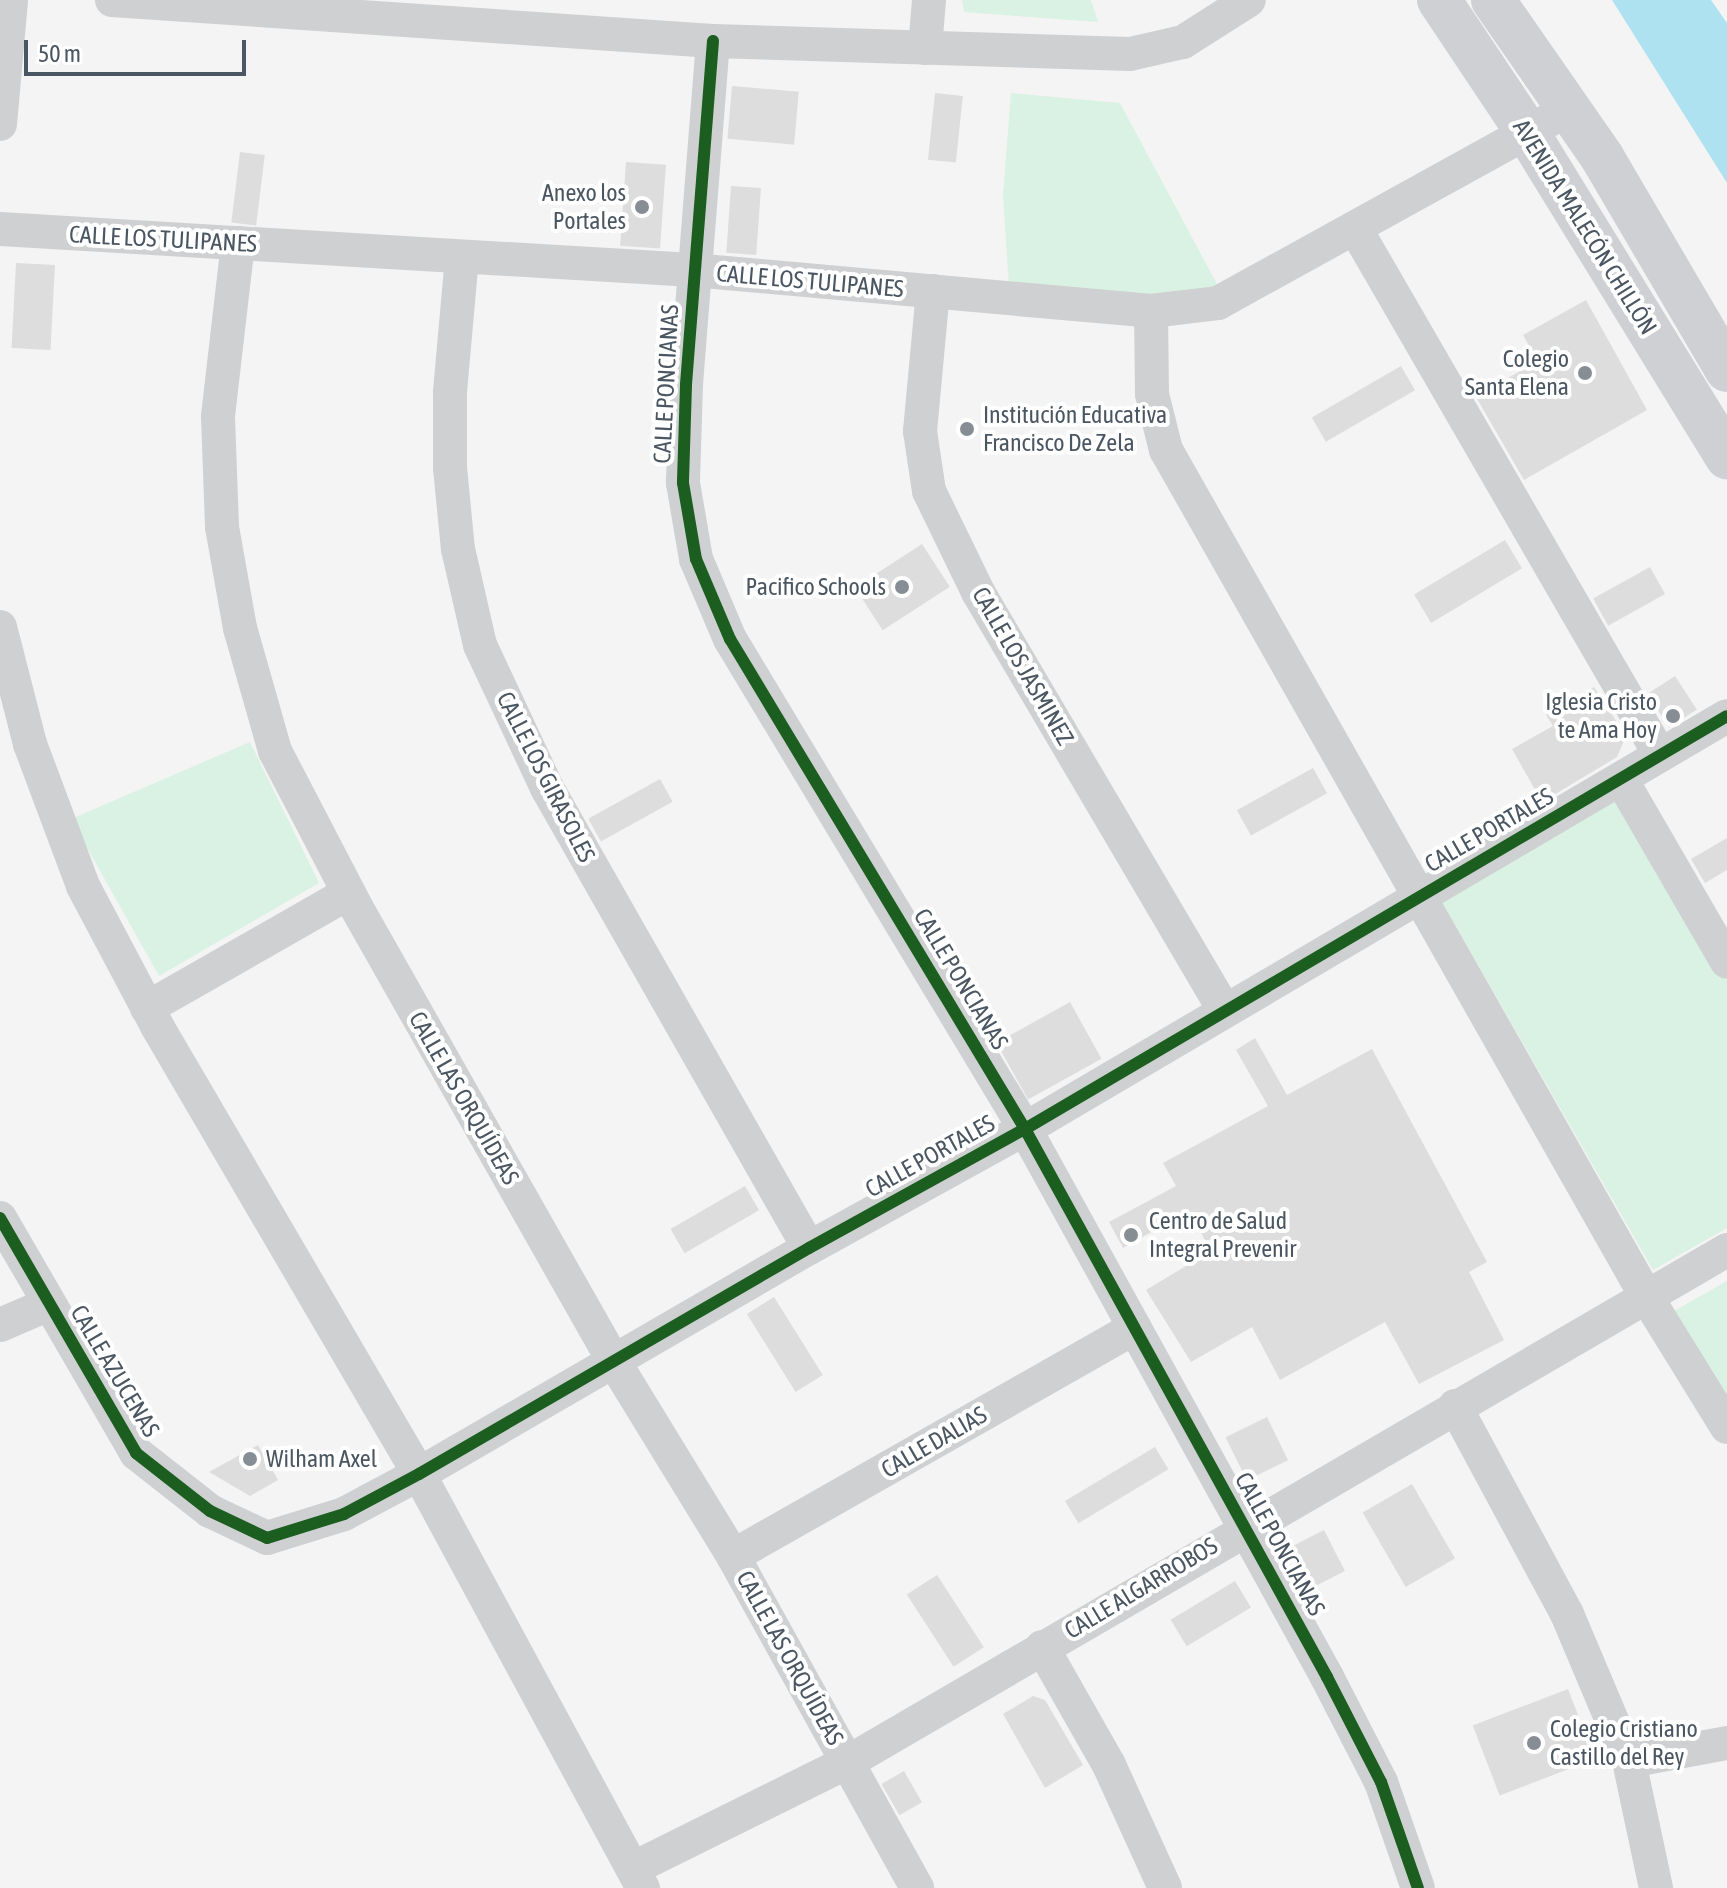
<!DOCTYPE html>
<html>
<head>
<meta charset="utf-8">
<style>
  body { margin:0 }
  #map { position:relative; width:1727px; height:1888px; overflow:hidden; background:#f4f4f4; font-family:"Asap Condensed",sans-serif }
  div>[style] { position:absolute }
  .green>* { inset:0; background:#d9f2e3 }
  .water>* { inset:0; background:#aee2f0 }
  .building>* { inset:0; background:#ddddde; transform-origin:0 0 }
  .street>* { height:34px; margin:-17px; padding:0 17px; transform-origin:17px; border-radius:17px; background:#ced0d2 }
  .secondary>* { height:44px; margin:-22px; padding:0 22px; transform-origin:22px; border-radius:22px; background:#ced0d4 }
  .cycleway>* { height:12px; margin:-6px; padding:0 6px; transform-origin:6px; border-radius:6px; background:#1b5e20 }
  .dots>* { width:22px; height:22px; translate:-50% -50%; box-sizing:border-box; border:4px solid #fff; border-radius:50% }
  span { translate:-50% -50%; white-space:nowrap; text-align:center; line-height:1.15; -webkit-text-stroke:8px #fff; paint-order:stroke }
  .poi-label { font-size:24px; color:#4a5661 }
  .right { translate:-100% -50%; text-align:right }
  .left { translate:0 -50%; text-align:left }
  .street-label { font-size:24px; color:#4a5661 }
  .scale { position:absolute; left:24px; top:40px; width:222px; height:36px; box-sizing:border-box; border:4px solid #4a5661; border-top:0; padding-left:10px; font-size:24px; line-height:28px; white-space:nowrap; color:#4a5661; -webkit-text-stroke:6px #fff; paint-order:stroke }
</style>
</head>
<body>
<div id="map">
  <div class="green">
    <div style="clip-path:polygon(962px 0,1091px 0,1098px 22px,964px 12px)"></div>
    <div style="clip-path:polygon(1011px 93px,1120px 103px,1219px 288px,1142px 300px,1009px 287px,1003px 195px)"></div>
    <div style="clip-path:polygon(250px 742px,319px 883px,159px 976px,71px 819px)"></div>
    <div style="clip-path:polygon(1621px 788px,1727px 972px,1727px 1228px,1653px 1270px,1439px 897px)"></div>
    <div style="clip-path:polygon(1727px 1281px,1727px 1409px,1674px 1311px)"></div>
  </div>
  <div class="water">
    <div style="clip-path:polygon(1612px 0,1711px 0,1727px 23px,1727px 183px)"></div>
  </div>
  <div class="building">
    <div style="left:732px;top:86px;width:67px;height:53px;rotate:5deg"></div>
    <div style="left:935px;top:93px;width:28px;height:67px;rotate:6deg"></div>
    <div style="left:240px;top:152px;width:25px;height:71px;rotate:7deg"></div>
    <div style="left:626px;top:162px;width:40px;height:84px;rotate:4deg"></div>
    <div style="left:731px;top:186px;width:30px;height:67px;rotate:4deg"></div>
    <div style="left:16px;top:263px;width:39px;height:85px;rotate:3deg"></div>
    <div style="clip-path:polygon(1586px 300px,1647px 410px,1524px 480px,1476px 397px,1537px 361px,1523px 335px)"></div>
    <div style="left:1401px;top:366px;width:28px;height:103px;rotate:60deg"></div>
    <div style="left:1505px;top:540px;width:33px;height:106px;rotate:59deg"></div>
    <div style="left:922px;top:544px;width:51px;height:80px;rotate:57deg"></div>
    <div style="left:1650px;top:567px;width:31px;height:65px;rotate:61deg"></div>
    <div style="left:1675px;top:676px;width:40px;height:33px;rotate:57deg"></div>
    <div style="clip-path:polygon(1594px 687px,1626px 736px,1617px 757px,1542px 802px,1512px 749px,1553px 726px,1546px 715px)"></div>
    <div style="left:1313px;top:768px;width:29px;height:87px;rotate:61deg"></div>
    <div style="left:660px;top:779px;width:26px;height:82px;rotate:61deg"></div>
    <div style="clip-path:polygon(1727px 838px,1727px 870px,1705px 883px,1691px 859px)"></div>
    <div style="left:1070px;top:1002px;width:65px;height:84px;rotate:61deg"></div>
    <div style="clip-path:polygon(1255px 1038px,1287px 1095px,1372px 1049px,1487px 1262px,1469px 1272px,1504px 1340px,1419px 1384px,1385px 1322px,1280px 1380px,1252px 1327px,1191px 1362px,1146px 1290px,1211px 1251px,1189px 1211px,1123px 1248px,1109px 1222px,1176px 1186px,1163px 1163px,1268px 1106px,1236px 1050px)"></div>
    <div style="left:745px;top:1186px;width:28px;height:86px;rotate:60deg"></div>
    <div style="left:774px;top:1297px;width:92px;height:32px;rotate:58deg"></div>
    <div style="left:1267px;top:1417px;width:48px;height:46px;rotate:64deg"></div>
    <div style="clip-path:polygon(258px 1445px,278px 1480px,250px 1496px,209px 1472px)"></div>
    <div style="left:1155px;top:1447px;width:26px;height:105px;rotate:59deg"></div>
    <div style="left:1412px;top:1484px;width:86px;height:57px;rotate:60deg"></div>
    <div style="left:1324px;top:1530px;width:46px;height:34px;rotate:63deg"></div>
    <div style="left:937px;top:1575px;width:86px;height:36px;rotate:57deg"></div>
    <div style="left:1235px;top:1581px;width:31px;height:75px;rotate:59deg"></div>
    <div style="left:1568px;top:1689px;width:75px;height:102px;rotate:69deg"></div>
    <div style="clip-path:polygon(1033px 1696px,1045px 1700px,1083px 1765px,1045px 1788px,1003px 1714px)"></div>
    <div style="left:904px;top:1771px;width:36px;height:26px;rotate:60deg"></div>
  </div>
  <div class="street">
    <div style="left:112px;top:0;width:602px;rotate:3.9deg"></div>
    <div style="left:713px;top:41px;width:417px;rotate:1.8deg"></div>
    <div style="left:1130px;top:54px;width:54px;rotate:-12.8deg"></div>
    <div style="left:1183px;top:42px;width:78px;rotate:-32.5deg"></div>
    <div style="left:713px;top:41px;width:345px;rotate:94.5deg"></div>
    <div style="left:686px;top:385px;width:98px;rotate:91.8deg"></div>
    <div style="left:683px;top:483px;width:77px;rotate:80.3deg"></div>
    <div style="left:696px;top:559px;width:87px;rotate:67deg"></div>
    <div style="left:730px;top:639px;width:572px;rotate:58.95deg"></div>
    <div style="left:1025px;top:1129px;width:626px;rotate:61.14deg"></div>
    <div style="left:1327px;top:1677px;width:118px;rotate:62.8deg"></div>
    <div style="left:1381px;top:1782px;width:112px;rotate:70.8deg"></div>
    <div style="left:925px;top:48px;width:48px;rotate:-85.2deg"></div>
    <div style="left:0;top:124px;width:124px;rotate:-84.9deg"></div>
    <div style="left:1355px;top:228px;width:609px;rotate:59.94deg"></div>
    <div style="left:0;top:229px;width:694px;rotate:3.39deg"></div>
    <div style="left:693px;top:270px;width:460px;rotate:5.1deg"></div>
    <div style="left:1151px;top:311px;width:67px;rotate:-6.8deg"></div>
    <div style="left:1218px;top:303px;width:401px;rotate:-28.9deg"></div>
    <div style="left:238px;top:243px;width:175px;rotate:96.6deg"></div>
    <div style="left:218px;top:417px;width:110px;rotate:87.9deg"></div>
    <div style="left:222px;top:527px;width:103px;rotate:79.9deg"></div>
    <div style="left:240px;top:628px;width:128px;rotate:74.1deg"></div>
    <div style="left:275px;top:751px;width:174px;rotate:62.5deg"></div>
    <div style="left:355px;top:905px;width:523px;rotate:60.45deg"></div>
    <div style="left:613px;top:1360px;width:230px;rotate:58.5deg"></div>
    <div style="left:733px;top:1556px;width:380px;rotate:61deg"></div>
    <div style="left:462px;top:257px;width:136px;rotate:95.1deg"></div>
    <div style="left:450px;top:392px;width:76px;rotate:90deg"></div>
    <div style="left:450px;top:468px;width:81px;rotate:84.4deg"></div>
    <div style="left:458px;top:549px;width:98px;rotate:77.1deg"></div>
    <div style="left:480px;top:645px;width:158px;rotate:64.9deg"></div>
    <div style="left:547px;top:788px;width:529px;rotate:60.34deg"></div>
    <div style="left:933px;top:291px;width:141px;rotate:95.3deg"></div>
    <div style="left:920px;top:431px;width:61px;rotate:81.5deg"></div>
    <div style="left:929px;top:491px;width:112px;rotate:64.1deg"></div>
    <div style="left:978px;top:592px;width:486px;rotate:59.5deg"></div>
    <div style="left:1151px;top:311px;width:83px;rotate:89.3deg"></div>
    <div style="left:1152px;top:394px;width:58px;rotate:76deg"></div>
    <div style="left:1166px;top:450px;width:973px;rotate:60.43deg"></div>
    <div style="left:1646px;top:1296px;width:154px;rotate:58.3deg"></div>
    <div style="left:0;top:627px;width:121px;rotate:75.6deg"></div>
    <div style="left:30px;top:744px;width:152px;rotate:69.5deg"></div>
    <div style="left:83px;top:886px;width:158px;rotate:62.1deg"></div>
    <div style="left:157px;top:1026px;width:519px;rotate:59.68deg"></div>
    <div style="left:419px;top:1474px;width:471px;rotate:61.6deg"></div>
    <div style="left:1621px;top:779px;width:211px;rotate:59.9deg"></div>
    <div style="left:147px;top:1008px;width:232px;rotate:-29.7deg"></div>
    <div style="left:0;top:1218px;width:272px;rotate:59.9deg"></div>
    <div style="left:136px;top:1453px;width:94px;rotate:38.1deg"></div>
    <div style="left:210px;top:1511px;width:63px;rotate:25.3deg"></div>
    <div style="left:267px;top:1538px;width:81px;rotate:-17.3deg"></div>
    <div style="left:344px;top:1514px;width:85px;rotate:-28.1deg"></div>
    <div style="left:419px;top:1474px;width:451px;rotate:-30.1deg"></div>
    <div style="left:809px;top:1248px;width:247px;rotate:-28.9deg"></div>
    <div style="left:1025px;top:1129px;width:814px;rotate:-30.47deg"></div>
    <div style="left:0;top:1325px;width:53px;rotate:-23.2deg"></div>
    <div style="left:1455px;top:1406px;width:236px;rotate:61.7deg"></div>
    <div style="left:1567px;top:1614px;width:160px;rotate:67.1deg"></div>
    <div style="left:1629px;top:1761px;width:130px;rotate:78deg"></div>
    <div style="left:733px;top:1556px;width:462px;rotate:-29.6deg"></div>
    <div style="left:1042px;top:1647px;width:136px;rotate:60.4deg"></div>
    <div style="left:1109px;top:1765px;width:135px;rotate:65.5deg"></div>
    <div style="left:1629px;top:1761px;width:100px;rotate:-10.4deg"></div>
    <div style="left:634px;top:1868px;width:239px;rotate:-26.4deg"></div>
    <div style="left:848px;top:1762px;width:1017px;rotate:-30.22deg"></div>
  </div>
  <div class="secondary">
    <div style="left:1439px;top:0;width:159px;rotate:56.3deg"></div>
    <div style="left:1527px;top:132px;width:382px;rotate:58.4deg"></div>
    <div style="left:1493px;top:0;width:191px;rotate:55.2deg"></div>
    <div style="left:1602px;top:157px;width:247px;rotate:59.6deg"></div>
  </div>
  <div class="cycleway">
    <div style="left:713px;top:41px;width:345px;rotate:94.5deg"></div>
    <div style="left:686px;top:385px;width:98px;rotate:91.8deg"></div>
    <div style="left:683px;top:483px;width:77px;rotate:80.3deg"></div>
    <div style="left:696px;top:559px;width:87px;rotate:67deg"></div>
    <div style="left:730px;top:639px;width:572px;rotate:58.95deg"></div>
    <div style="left:1025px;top:1129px;width:626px;rotate:61.14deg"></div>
    <div style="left:1327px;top:1677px;width:118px;rotate:62.8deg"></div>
    <div style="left:1381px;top:1782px;width:112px;rotate:70.8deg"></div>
    <div style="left:0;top:1218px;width:272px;rotate:59.9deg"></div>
    <div style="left:136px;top:1453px;width:94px;rotate:38.1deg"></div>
    <div style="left:210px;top:1511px;width:63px;rotate:25.3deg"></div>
    <div style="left:267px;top:1538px;width:81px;rotate:-17.3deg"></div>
    <div style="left:344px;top:1514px;width:85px;rotate:-28.1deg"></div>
    <div style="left:419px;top:1474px;width:451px;rotate:-30.1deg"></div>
    <div style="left:809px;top:1248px;width:247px;rotate:-28.9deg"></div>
    <div style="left:1025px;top:1129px;width:814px;rotate:-30.47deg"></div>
  </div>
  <div class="dots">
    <div style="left:642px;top:207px;background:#868d94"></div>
    <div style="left:1585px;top:373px;background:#868d94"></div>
    <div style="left:967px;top:429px;background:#868d94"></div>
    <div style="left:902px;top:587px;background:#868d94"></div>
    <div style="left:1673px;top:716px;background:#868d94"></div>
    <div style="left:1131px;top:1235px;background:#868d94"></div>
    <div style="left:250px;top:1459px;background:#868d94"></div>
    <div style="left:1534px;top:1743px;background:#868d94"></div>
  </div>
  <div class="poi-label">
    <span class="right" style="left:626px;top:207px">Anexo los<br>Portales</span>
    <span class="right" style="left:1569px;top:373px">Colegio<br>Santa Elena</span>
    <span class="left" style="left:983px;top:429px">Institución Educativa<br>Francisco De Zela</span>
    <span class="right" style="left:886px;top:587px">Pacifico Schools</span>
    <span class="right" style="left:1657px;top:716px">Iglesia Cristo<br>te Ama Hoy</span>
    <span class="left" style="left:1149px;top:1235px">Centro de Salud<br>Integral Prevenir</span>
    <span class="left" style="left:266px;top:1459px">Wilham Axel</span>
    <span class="left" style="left:1550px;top:1743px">Colegio Cristiano<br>Castillo del Rey</span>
  </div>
  <div class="street-label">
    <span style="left:1585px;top:227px;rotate:58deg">AVENIDA MALECÓN CHILLÓN</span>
    <span style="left:163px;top:239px;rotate:3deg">CALLE LOS TULIPANES</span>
    <span style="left:810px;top:281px;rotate:5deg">CALLE LOS TULIPANES</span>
    <span style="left:666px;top:384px;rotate:-87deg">CALLE PONCIANAS</span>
    <span style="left:1023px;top:666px;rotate:60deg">CALLE LOS JASMINEZ</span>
    <span style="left:546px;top:777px;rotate:63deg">CALLE LOS GIRASOLES</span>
    <span style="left:1489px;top:830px;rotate:-30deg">CALLE PORTALES</span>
    <span style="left:961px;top:979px;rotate:59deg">CALLE PONCIANAS</span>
    <span style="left:464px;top:1098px;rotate:60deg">CALLE LAS ORQUÍDEAS</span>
    <span style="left:930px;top:1156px;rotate:-29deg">CALLE PORTALES</span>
    <span style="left:115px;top:1371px;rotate:59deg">CALLE AZUCENAS</span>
    <span style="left:934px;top:1442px;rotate:-30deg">CALLE DALIAS</span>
    <span style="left:1280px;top:1544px;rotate:61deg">CALLE PONCIANAS</span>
    <span style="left:1141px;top:1588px;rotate:-31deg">CALLE ALGARROBOS</span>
    <span style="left:790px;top:1658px;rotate:61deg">CALLE LAS ORQUÍDEAS</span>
  </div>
  <div class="scale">50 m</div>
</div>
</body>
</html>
